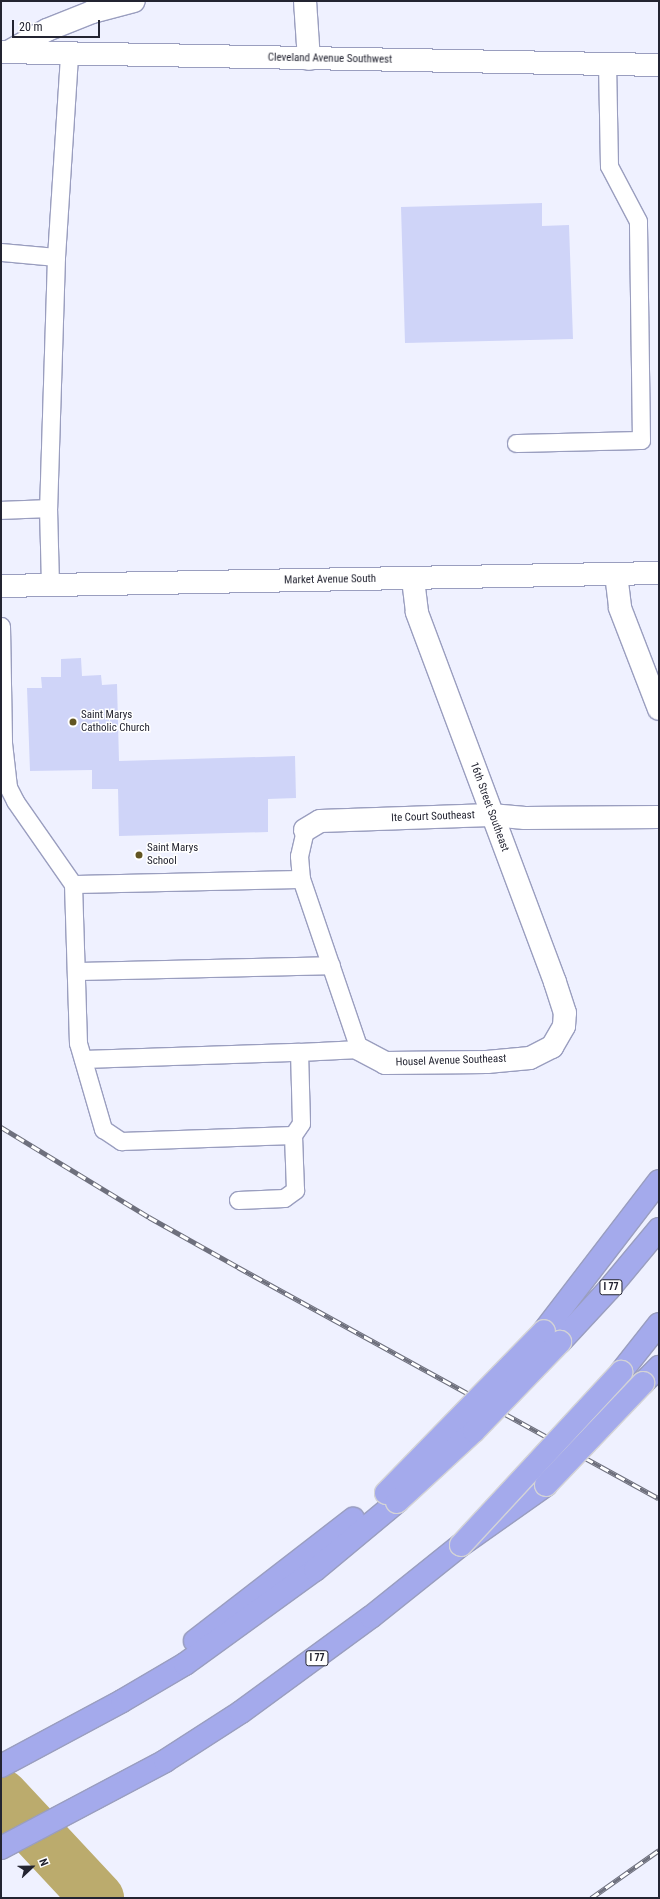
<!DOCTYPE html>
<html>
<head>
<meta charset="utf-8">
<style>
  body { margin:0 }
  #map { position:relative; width:660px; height:1899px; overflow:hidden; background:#eff1ff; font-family:"Roboto Condensed",sans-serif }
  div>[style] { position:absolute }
  .river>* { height:53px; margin:-26.5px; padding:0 26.5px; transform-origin:26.5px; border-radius:26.5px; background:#bbab6d }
  .building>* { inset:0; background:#cfd4f8 }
  .roads { filter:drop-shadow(1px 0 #9a9ebf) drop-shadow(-1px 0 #9a9ebf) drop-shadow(0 1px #9a9ebf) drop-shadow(0 -1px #9a9ebf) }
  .lane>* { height:17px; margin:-8.5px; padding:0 8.5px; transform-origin:8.5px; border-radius:8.5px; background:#fff }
  .street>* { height:22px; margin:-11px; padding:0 11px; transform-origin:11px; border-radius:11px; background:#fff }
  .secondary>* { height:22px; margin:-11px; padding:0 11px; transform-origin:11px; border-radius:11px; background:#fff }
  .highway>* { height:22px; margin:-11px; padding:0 11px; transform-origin:11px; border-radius:11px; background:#a4aaec }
  .rail>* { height:4.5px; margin-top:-2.25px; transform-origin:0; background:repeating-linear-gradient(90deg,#fff 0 9px,#6e707d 0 18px); box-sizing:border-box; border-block:1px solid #6e707d }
  .bridges { filter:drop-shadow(1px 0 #d3d3d6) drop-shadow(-1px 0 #d3d3d6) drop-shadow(0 1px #d3d3d6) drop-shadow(0 -1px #d3d3d6) }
  .highway-bridge>* { height:22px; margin:-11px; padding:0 11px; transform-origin:11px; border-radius:11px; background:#a4aaec }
  .dots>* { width:11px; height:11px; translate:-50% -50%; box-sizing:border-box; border:2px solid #fff; border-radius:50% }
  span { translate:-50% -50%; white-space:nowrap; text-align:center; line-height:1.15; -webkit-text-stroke:3px #fff; paint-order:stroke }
  .shield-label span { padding:1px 3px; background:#fff; border:1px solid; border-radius:3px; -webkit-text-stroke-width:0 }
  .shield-label { font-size:10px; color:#232431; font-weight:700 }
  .street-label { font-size:11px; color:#232431 }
  .poi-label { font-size:11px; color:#232431 }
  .left { translate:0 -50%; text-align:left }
  .frame { position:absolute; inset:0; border:2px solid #232431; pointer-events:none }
  .north { position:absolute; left:12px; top:1847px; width:40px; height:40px; -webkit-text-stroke:3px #fff; paint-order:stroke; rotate:68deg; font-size:11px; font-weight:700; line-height:16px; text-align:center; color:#232431 }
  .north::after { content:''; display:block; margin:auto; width:14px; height:18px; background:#232431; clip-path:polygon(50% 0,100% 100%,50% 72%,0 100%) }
  .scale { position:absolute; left:12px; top:20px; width:88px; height:18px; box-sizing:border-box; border:2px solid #232431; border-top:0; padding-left:5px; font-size:12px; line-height:14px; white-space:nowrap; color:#232431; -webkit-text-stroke:3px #fff; paint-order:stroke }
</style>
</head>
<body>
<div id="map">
  <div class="river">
    <div style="left:1px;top:1795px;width:141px;rotate:47deg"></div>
  </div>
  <div class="building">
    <div style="clip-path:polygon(542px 203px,542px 226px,569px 225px,573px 339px,405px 343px,401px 207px)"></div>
    <div style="clip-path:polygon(81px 658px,82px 676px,101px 675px,102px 685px,117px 684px,119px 761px,295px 756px,296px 798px,268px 799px,268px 832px,119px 836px,118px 789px,92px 789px,92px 770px,30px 771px,27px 688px,42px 688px,41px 677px,61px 677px,61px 659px)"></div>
  </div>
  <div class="roads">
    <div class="lane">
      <div style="left:1px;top:252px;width:55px;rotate:5.2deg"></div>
      <div style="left:56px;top:257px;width:251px;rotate:91.8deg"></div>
      <div style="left:48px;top:508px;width:77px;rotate:88.5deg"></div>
      <div style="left:56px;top:257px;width:203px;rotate:-86.3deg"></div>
      <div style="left:516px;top:443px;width:125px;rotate:-1.4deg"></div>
      <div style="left:641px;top:440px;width:219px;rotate:-90.8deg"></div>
      <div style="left:638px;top:221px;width:62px;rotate:-117.8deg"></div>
      <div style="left:609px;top:166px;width:102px;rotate:-91.1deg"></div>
      <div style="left:1px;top:510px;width:47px;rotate:-2.4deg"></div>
      <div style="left:1px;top:626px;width:117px;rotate:89deg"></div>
      <div style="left:3px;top:743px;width:44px;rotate:83.5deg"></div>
      <div style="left:8px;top:787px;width:16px;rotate:63deg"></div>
      <div style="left:15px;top:801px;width:101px;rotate:55.1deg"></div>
      <div style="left:73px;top:884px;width:159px;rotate:88.2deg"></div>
      <div style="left:78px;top:1043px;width:90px;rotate:73.8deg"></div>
      <div style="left:103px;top:1129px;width:22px;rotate:34deg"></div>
      <div style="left:121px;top:1141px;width:172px;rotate:-2deg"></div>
      <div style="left:293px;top:1135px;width:14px;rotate:-56deg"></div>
      <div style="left:301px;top:1123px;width:71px;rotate:-91.6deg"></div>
      <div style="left:299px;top:1052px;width:60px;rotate:-2.9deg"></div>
      <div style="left:359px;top:1049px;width:180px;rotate:-108.8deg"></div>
      <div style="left:301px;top:879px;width:23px;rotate:-95deg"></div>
      <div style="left:299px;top:856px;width:27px;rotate:-77deg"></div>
      <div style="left:73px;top:884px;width:228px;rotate:-1.3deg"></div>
      <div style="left:76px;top:971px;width:255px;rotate:-1.3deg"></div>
      <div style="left:83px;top:1059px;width:216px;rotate:-1.9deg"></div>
      <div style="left:238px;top:1200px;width:46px;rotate:-2.5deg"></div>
      <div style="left:284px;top:1198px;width:14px;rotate:-36deg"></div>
      <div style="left:295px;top:1190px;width:55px;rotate:-92.1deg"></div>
    </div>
    <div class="street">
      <div style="left:305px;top:1px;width:58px;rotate:86.1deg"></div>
      <div style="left:8px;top:52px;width:45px;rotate:-29.4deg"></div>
      <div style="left:47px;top:30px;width:48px;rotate:-21.8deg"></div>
      <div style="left:92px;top:12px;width:43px;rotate:-14.7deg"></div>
      <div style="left:616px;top:574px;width:34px;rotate:83deg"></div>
      <div style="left:620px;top:608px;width:108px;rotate:68.9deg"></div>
      <div style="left:305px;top:830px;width:17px;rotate:-31deg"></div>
      <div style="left:320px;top:821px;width:171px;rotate:-2deg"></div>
      <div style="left:491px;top:815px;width:34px;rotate:5deg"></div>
      <div style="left:525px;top:818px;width:134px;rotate:-0.4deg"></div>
      <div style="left:359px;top:1049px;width:30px;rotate:28deg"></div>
      <div style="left:385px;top:1063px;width:102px;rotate:-0.6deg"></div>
      <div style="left:487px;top:1062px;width:43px;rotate:-5.3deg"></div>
      <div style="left:530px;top:1058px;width:25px;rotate:-27deg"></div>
      <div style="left:552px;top:1047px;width:24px;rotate:-60deg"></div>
      <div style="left:564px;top:1026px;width:13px;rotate:-86deg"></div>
      <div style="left:565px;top:1013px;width:33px;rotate:-108deg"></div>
      <div style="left:555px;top:982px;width:395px;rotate:-110.5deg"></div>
      <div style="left:417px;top:612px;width:33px;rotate:-97deg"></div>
    </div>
    <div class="secondary">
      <div style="left:1px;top:52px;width:658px;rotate:1.13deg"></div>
      <div style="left:1px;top:586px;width:658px;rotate:-1.13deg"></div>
    </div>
    <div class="highway">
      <div style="left:544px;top:1331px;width:189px;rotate:-52.5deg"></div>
      <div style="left:560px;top:1342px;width:72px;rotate:-47.2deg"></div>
      <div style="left:609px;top:1289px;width:78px;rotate:-50.2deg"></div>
      <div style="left:621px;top:1372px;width:61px;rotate:-51.6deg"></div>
      <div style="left:643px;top:1383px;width:23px;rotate:-45deg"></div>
      <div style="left:195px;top:1641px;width:200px;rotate:-37.7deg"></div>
      <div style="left:1px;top:1766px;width:137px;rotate:-28.2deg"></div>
      <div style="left:122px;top:1701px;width:73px;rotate:-30.4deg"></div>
      <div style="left:185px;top:1664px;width:160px;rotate:-35.9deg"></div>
      <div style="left:315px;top:1570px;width:107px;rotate:-39.7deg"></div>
      <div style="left:1px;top:1848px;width:186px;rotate:-27.9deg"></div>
      <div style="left:165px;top:1761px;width:90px;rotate:-32.8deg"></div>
      <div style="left:241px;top:1712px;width:161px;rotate:-36.2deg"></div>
      <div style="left:371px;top:1617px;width:115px;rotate:-38.7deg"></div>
      <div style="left:461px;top:1545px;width:104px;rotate:-35.2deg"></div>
    </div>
  </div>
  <div class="rail">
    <div style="left:1px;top:1127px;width:173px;rotate:31.3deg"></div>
    <div style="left:149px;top:1217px;width:102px;rotate:29.3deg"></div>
    <div style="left:238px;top:1267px;width:480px;rotate:28.8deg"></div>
    <div style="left:591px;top:1898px;width:83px;rotate:-35.2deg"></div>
  </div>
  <div class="bridges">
    <div class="highway-bridge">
      <div style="left:546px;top:1485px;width:141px;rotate:-46.4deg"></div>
      <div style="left:386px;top:1493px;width:226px;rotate:-45.7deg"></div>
      <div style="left:397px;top:1502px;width:105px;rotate:-42.7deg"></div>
      <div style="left:474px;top:1431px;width:124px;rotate:-46deg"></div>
      <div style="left:461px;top:1545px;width:236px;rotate:-47.2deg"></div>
    </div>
  </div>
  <div class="dots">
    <div style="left:73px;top:722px;background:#625522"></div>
    <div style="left:139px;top:855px;background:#625522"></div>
  </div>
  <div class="shield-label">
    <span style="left:611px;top:1287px">I 77</span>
    <span style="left:317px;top:1658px">I 77</span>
  </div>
  <div class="street-label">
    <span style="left:330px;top:59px;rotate:1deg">Cleveland Avenue Southwest</span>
    <span style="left:330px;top:580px;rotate:-1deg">Market Avenue South</span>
    <span style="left:489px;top:807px;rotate:70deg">16th Street Southeast</span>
    <span style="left:433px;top:817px;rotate:-2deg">Ite Court Southeast</span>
    <span style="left:451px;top:1061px;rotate:-2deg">Housel Avenue Southeast</span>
  </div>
  <div class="poi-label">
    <span class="left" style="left:81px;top:722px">Saint Marys<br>Catholic Church</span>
    <span class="left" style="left:147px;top:855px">Saint Marys<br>School</span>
  </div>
  <div class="frame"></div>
  <div class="north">N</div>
  <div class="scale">20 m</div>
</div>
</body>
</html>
